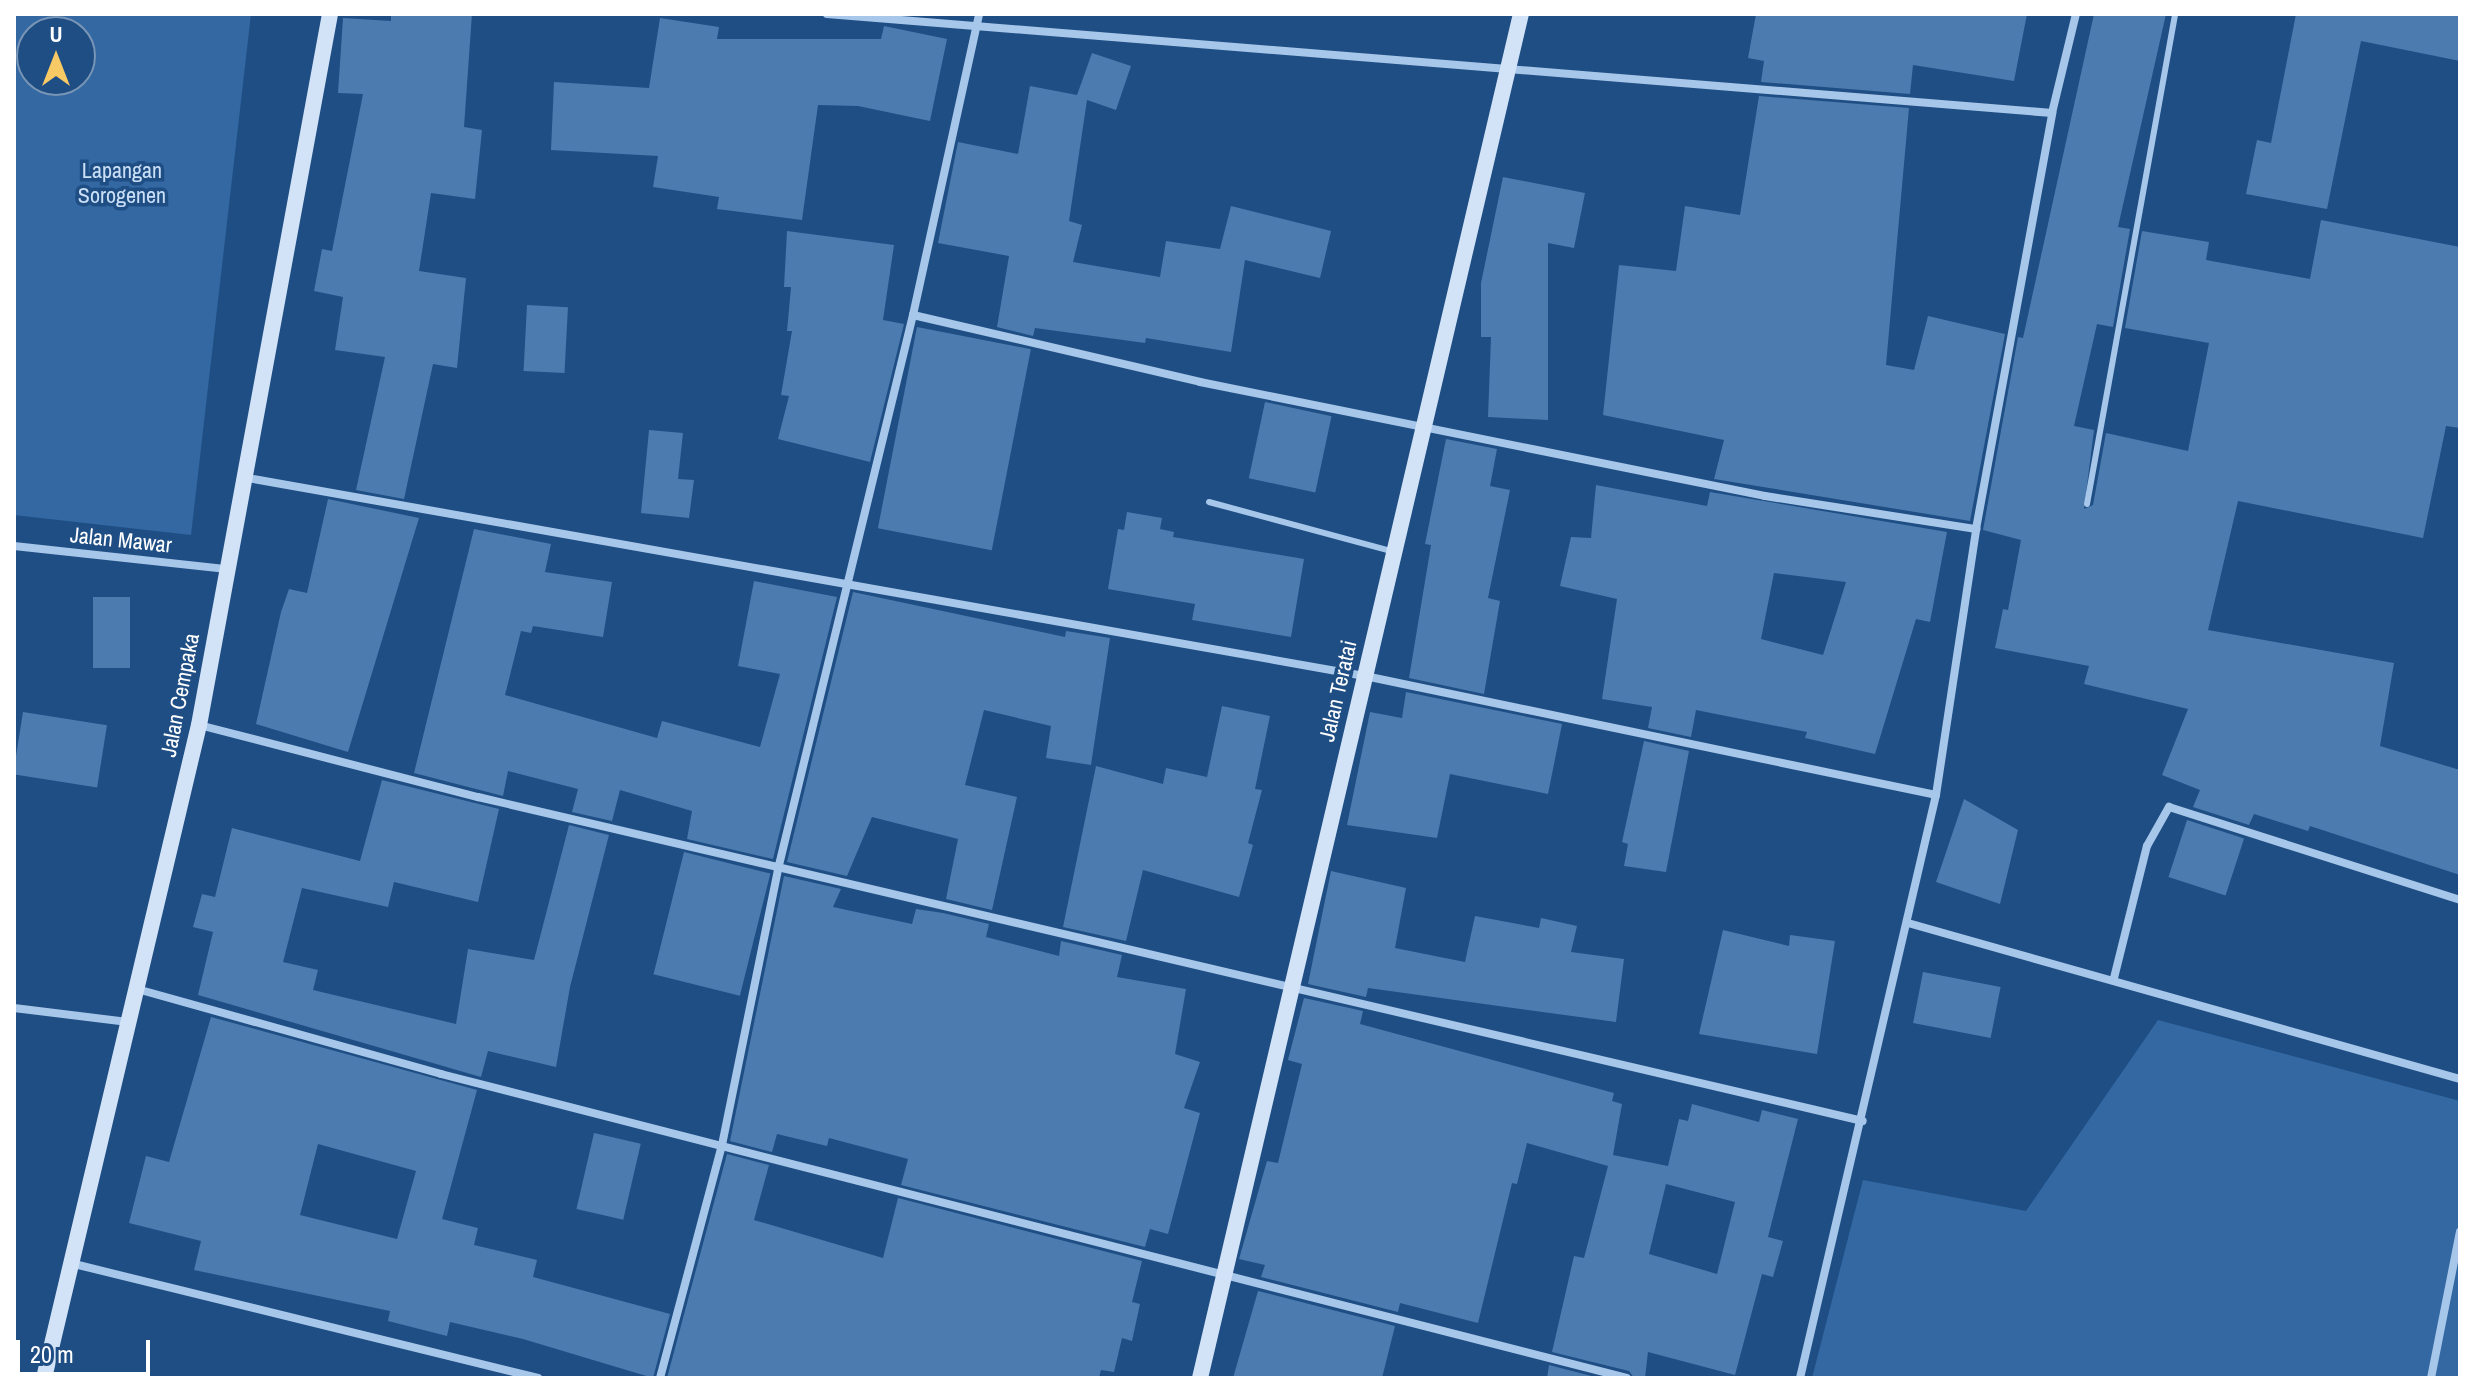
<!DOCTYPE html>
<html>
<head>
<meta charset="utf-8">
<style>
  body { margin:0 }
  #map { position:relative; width:2474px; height:1392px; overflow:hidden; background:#1f4e84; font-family:"Archivo Narrow",sans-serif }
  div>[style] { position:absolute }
  .green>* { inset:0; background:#3368a2 }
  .building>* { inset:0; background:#4b7baf; transform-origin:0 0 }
  .lane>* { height:6px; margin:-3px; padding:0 3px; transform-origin:3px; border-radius:3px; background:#a7c7ea }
  .street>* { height:8px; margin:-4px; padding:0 4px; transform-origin:4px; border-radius:4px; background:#a7c7ea }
  .secondary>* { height:16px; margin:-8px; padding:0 8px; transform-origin:8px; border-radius:8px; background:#d2e3f7 }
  span { translate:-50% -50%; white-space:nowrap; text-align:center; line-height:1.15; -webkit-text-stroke:7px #1f4e84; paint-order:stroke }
  .park-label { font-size:22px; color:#cbe0f7 }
  .street-label { font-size:22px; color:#fff }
  .frame { position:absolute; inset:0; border:16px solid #fff; pointer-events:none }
  .north { position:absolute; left:16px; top:16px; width:80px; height:80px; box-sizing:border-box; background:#1f4e84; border:2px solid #7995b5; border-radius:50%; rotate:0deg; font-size:22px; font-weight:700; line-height:32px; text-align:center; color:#fff }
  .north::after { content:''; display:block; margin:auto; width:28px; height:36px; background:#f8ca66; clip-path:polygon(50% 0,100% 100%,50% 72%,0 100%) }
  .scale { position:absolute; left:16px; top:1340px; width:134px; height:36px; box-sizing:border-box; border:4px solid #fff; border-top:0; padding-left:10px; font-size:24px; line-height:28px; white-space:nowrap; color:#fff; -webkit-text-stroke:6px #1f4e84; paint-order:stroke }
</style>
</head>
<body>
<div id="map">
  <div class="green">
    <div style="clip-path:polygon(evenodd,14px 14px,251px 14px,191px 535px,14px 515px,14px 14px,32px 32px,80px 32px,80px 80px,32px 80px,32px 32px)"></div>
    <div style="clip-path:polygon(2158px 1020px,2460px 1101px,2460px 1378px,1812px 1378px,1863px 1180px,2026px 1211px)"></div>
  </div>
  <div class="building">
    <div style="clip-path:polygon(391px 14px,472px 14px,464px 127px,482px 130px,475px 199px,431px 193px,419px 271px,466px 278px,457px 368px,433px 364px,404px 499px,356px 490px,385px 357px,335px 350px,343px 297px,314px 291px,322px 249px,332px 251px,363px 94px,338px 93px,343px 18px,391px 21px)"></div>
    <div style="clip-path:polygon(1756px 14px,2027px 14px,2014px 81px,1913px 65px,1910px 94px,1761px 82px,1764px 61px,1748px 58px)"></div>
    <div style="clip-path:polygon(2094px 14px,2166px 14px,2118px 227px,2130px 229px,2113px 327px,2097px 324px,2074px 426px,2094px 430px,2084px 509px,2093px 505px,2106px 433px,2188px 451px,2209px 343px,2125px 328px,2142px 231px,2209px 242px,2206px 260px,2310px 279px,2321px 220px,2460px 247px,2460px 428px,2446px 426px,2423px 538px,2238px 501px,2208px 630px,2394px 663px,2380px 746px,2460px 770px,2460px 875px,2310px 826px,2308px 831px,2254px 814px,2249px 825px,2193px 807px,2200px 790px,2162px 775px,2188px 709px,2084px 684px,2089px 666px,1995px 648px,2003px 609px,2008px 610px,2021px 540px,1983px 530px,2018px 337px,2023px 338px)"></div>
    <div style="clip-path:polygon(2296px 14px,2460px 14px,2460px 61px,2361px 41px,2327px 209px,2246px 194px,2257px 140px,2271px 143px)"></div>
    <div style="clip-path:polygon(660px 18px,719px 27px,717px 39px,881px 39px,884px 26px,947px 39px,930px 121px,858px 106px,818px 105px,802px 220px,717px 209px,719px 197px,653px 187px,658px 156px,551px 150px,554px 82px,649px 88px)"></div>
    <div style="clip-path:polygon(1092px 53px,1131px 66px,1116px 110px,1087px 100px,1069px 221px,1082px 225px,1073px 262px,1160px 277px,1166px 241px,1220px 249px,1231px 206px,1331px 231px,1320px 278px,1245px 260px,1231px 352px,1146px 338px,1145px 343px,1035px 328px,1033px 336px,997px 327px,1009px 256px,938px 243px,958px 142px,1018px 154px,1030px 86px,1077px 95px)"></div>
    <div style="clip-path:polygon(1759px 96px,1909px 108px,1886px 365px,1914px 370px,1928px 316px,2005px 334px,1970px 521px,1714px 479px,1724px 440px,1603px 415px,1619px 265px,1676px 271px,1685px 206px,1740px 215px)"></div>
    <div style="clip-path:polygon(1503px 177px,1585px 193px,1574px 248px,1548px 243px,1548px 420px,1488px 417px,1491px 337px,1481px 337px,1481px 283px)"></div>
    <div style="clip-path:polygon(787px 231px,894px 245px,883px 320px,904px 324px,870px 462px,778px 439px,789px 396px,781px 395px,792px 331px,787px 331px,791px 287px,784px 287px)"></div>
    <div style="left:527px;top:305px;width:41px;height:66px;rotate:3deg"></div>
    <div style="left:917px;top:327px;width:116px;height:205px;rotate:11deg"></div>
    <div style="left:1265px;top:402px;width:68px;height:78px;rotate:12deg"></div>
    <div style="clip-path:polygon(649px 430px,683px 433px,678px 479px,694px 480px,689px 518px,641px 513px)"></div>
    <div style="clip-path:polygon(1446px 439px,1497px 449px,1490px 486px,1510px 490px,1488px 598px,1500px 601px,1484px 694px,1409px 678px,1431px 545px,1425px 544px)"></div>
    <div style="clip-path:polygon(evenodd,1596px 485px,1707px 506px,1710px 492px,1947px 532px,1930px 622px,1916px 619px,1875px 754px,1805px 738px,1807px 732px,1696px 710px,1691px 737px,1648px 728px,1652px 707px,1602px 699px,1617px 599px,1560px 586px,1571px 537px,1591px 538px,1596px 485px,1774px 573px,1846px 582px,1823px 655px,1761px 639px,1774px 573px)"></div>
    <div style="clip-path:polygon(328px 499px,419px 518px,348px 752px,256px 724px,281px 612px,289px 589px,307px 593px)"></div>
    <div style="clip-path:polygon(1127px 512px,1162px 518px,1160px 529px,1174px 532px,1173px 537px,1304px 559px,1291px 637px,1192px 620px,1195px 604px,1108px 589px,1118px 529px,1124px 530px)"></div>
    <div style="clip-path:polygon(474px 529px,551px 544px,545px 572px,612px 582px,603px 637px,533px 626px,531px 633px,521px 631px,505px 695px,657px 738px,662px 721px,760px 747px,780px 674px,738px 666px,754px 581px,837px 597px,773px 859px,687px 839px,692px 811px,620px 790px,612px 821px,572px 812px,578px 789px,508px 771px,503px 796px,414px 773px)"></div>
    <div style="clip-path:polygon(853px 592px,1065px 637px,1066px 631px,1110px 638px,1091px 765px,1046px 758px,1051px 726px,984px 710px,965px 785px,1017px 797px,992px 910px,946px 899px,958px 839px,872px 817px,847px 876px,787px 862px)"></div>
    <div style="left:93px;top:597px;width:37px;height:71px"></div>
    <div style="clip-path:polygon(1406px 692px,1562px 724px,1548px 794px,1450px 774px,1437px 838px,1347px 825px,1370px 712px,1402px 718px)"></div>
    <div style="clip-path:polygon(1222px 706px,1270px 716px,1255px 789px,1262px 790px,1248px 843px,1253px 845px,1239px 897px,1143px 870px,1126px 941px,1063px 927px,1096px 766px,1163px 784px,1166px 768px,1207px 777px)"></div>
    <div style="left:23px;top:712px;width:85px;height:63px;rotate:9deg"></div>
    <div style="clip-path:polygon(1644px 741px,1689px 751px,1666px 872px,1624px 866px,1628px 844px,1622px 842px)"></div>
    <div style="clip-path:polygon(382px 780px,499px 809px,478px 902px,394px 882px,388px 907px,302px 888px,283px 962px,318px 970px,313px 990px,456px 1024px,468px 949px,534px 960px,569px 825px,609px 835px,570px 987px,556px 1067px,488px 1051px,481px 1077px,198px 995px,213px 932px,193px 927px,202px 894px,215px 897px,232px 828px,360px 861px)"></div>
    <div style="clip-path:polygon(1964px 799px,2018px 830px,2000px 904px,1936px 882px)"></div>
    <div style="left:2187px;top:820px;width:60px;height:60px;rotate:18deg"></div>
    <div style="left:684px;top:852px;width:89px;height:126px;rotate:14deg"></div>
    <div style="clip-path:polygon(1331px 871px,1406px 888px,1395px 948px,1465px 962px,1475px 916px,1539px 928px,1541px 918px,1577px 926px,1571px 952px,1624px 959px,1616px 1022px,1368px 988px,1366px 997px,1308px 984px)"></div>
    <div style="clip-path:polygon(784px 876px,841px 889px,833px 907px,912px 924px,916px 909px,943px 913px,989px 924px,986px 937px,1059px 956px,1061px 941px,1122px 955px,1117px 977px,1186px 989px,1175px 1054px,1200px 1062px,1184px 1108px,1200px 1113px,1168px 1234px,1150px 1229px,1145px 1247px,901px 1185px,908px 1159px,829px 1138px,827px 1146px,777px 1134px,772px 1152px,730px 1141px)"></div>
    <div style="clip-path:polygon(1723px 930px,1789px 946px,1790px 935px,1835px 941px,1817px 1054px,1699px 1034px)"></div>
    <div style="left:1923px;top:972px;width:79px;height:52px;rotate:11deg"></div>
    <div style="clip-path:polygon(evenodd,1304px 998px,1363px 1011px,1360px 1024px,1614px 1093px,1612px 1101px,1622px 1104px,1613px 1155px,1668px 1166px,1679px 1119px,1688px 1121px,1692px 1104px,1759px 1122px,1762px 1110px,1798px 1119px,1768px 1237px,1783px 1241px,1773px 1277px,1762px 1274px,1735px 1375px,1648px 1352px,1645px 1378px,1634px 1378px,1629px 1371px,1552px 1352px,1574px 1256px,1584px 1258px,1608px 1166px,1527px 1143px,1517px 1184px,1512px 1183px,1478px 1323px,1400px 1303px,1398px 1312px,1261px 1277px,1265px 1265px,1239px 1259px,1267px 1161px,1278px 1163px,1302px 1064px,1288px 1060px,1304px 998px,1666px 1184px,1735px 1202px,1717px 1274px,1649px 1254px,1666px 1184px)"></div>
    <div style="clip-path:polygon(evenodd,211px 1017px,477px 1090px,442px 1219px,478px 1228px,474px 1245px,537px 1260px,533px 1277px,670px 1314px,653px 1378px,523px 1339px,450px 1322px,447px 1336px,388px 1321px,390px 1311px,194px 1270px,201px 1241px,129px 1223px,146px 1156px,169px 1162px,211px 1017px,318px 1144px,416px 1171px,397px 1239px,300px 1215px,318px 1144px)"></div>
    <div style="left:594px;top:1133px;width:48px;height:78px;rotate:13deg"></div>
    <div style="clip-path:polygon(727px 1154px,769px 1165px,754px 1220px,883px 1258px,898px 1198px,1142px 1261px,1132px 1302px,1140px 1304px,1132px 1341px,1122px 1338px,1114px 1372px,1101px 1370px,1099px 1378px,667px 1378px)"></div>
    <div style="clip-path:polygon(1258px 1291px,1395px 1326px,1382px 1378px,1233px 1378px)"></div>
    <div style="clip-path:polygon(1549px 1365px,1599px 1378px,1547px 1378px)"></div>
  </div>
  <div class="lane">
    <div style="left:1209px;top:502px;width:188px;rotate:15.1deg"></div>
    <div style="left:2087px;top:504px;width:498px;rotate:-79.8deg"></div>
  </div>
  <div class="street">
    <div style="left:827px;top:14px;width:1229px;rotate:4.62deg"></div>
    <div style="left:913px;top:315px;width:295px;rotate:13.1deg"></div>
    <div style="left:1200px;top:382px;width:576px;rotate:11.41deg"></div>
    <div style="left:1765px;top:496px;width:214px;rotate:8.9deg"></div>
    <div style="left:242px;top:477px;width:1140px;rotate:10.05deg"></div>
    <div style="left:1365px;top:676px;width:583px;rotate:11.77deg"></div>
    <div style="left:14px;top:546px;width:212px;rotate:6.2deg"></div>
    <div style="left:199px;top:725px;width:288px;rotate:14.5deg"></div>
    <div style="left:478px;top:797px;width:1422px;rotate:13.17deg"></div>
    <div style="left:1908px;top:923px;width:574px;rotate:15.78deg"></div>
    <div style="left:2114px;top:978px;width:136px;rotate:-76deg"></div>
    <div style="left:2147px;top:846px;width:45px;rotate:-60.6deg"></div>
    <div style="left:2169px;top:807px;width:305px;rotate:17.7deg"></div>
    <div style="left:137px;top:989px;width:316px;rotate:15.6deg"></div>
    <div style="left:441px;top:1074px;width:1224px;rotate:14.38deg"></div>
    <div style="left:14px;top:1008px;width:115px;rotate:7deg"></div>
    <div style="left:70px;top:1263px;width:482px;rotate:13.8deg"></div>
    <div style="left:660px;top:1378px;width:241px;rotate:-75.1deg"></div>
    <div style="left:722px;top:1145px;width:286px;rotate:-78.5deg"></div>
    <div style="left:779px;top:865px;width:566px;rotate:-76.31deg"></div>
    <div style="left:913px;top:315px;width:308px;rotate:-77.6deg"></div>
    <div style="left:1800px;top:1378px;width:599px;rotate:-76.87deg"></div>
    <div style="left:1936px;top:795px;width:269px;rotate:-81.4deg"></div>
    <div style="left:1976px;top:529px;width:423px;rotate:-79.6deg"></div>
    <div style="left:2052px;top:113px;width:102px;rotate:-76.4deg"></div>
    <div style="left:2431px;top:1378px;width:149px;rotate:-78.8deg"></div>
  </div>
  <div class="secondary">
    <div style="left:44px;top:1378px;width:671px;rotate:-76.65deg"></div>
    <div style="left:199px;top:725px;width:723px;rotate:-79.56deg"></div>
    <div style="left:1200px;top:1378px;width:1401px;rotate:-76.76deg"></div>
  </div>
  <div class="park-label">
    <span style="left:122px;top:183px">Lapangan<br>Sorogenen</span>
  </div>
  <div class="street-label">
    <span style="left:121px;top:540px;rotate:6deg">Jalan Mawar</span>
    <span style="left:1338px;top:691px;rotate:-77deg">Jalan Teratai</span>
    <span style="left:180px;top:695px;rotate:-79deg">Jalan Cempaka</span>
  </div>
  <div class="frame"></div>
  <div class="north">U</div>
  <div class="scale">20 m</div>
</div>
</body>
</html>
